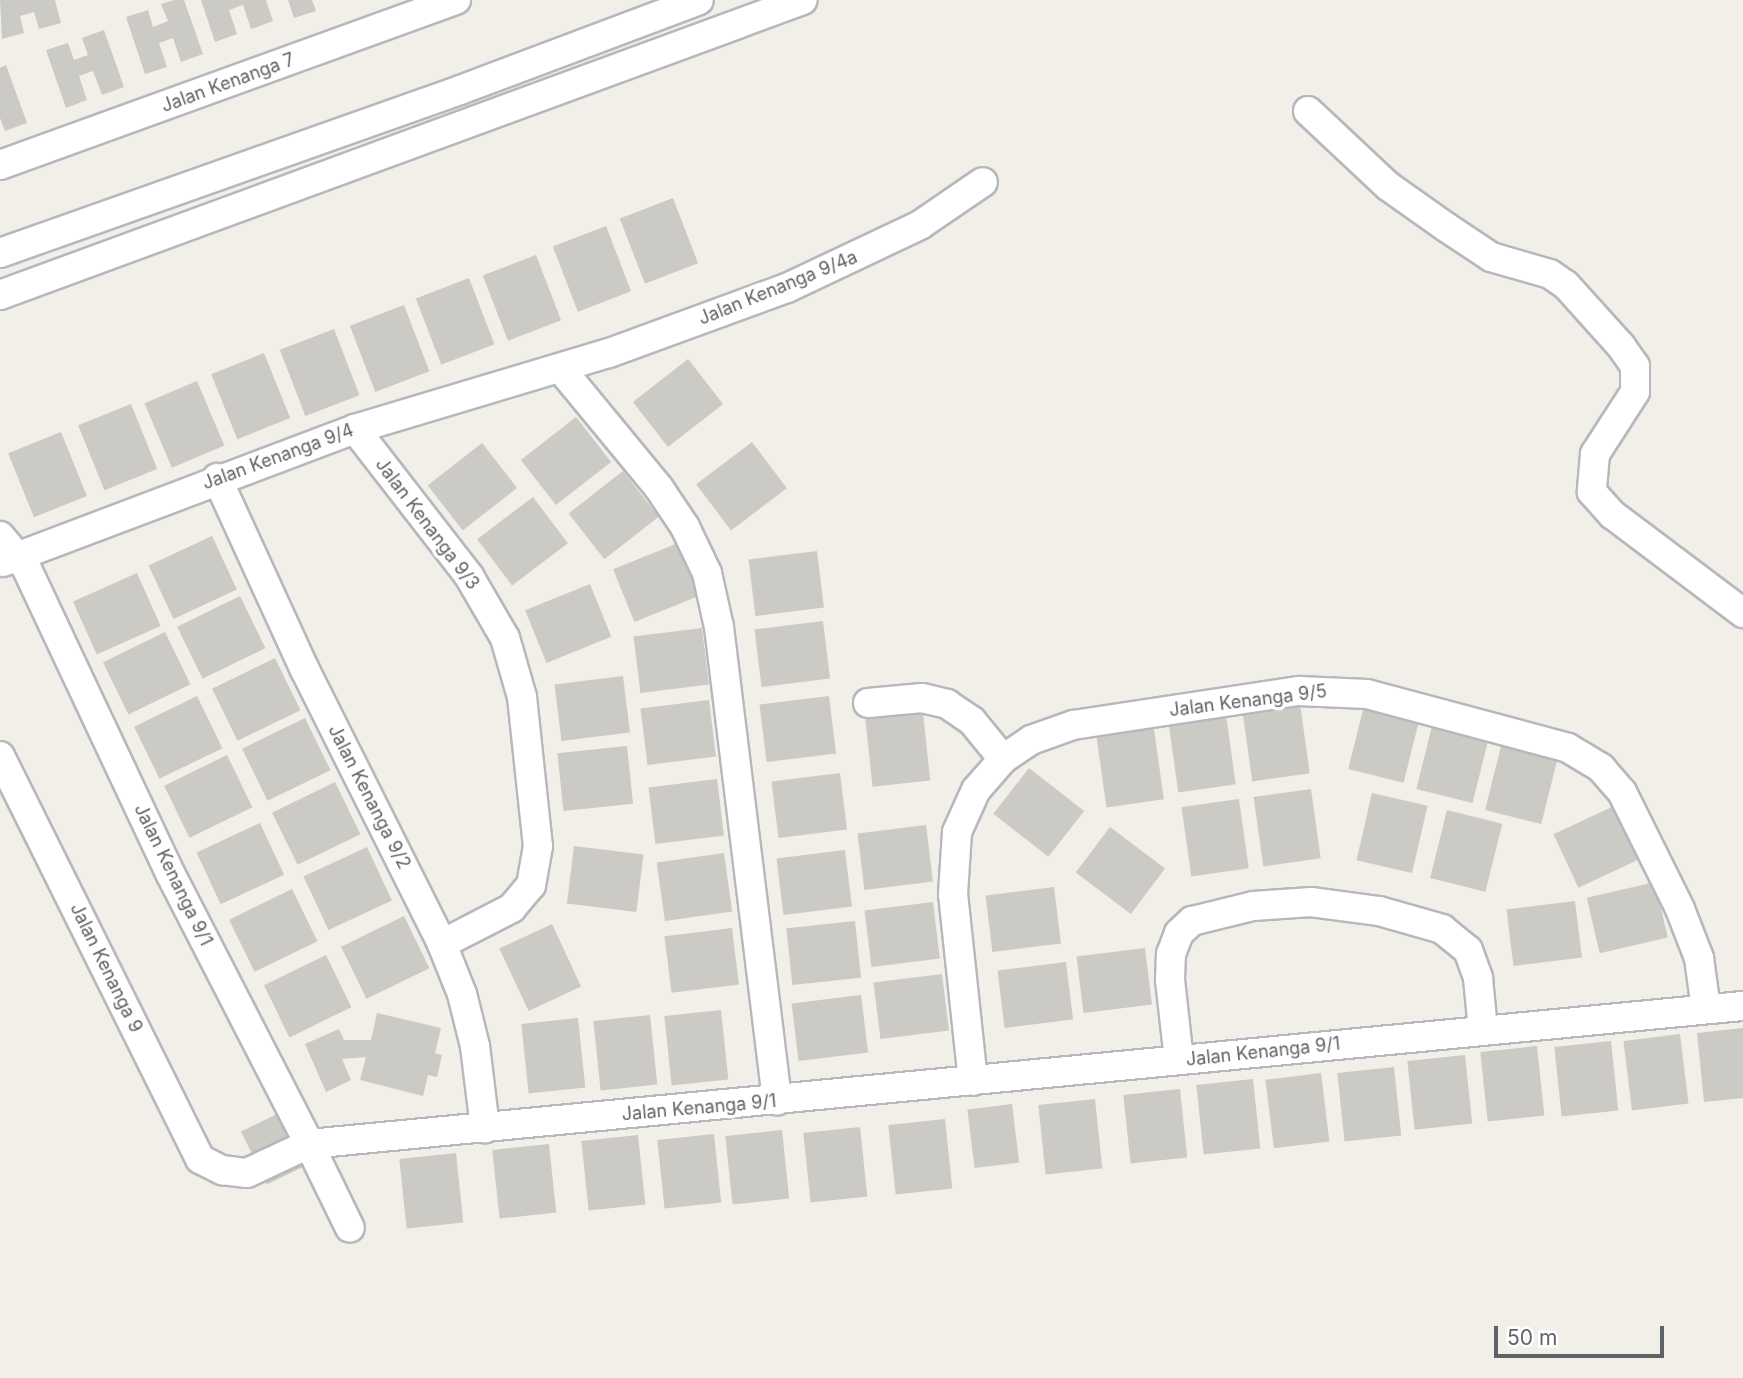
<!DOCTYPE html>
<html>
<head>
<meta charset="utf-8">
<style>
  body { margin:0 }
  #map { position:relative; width:1743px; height:1378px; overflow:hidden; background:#f1efe8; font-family:Inter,sans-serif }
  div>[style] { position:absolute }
  .building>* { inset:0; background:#cccac5; transform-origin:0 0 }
  .roads { filter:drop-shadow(2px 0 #b5b8bc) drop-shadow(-2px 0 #b5b8bc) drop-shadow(0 2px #b5b8bc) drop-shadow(0 -2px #b5b8bc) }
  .minor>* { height:28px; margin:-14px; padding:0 14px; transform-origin:14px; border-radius:14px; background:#fff }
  span { translate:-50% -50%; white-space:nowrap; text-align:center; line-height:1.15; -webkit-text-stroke:7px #fff; paint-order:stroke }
  .street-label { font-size:18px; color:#5f6368 }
  .scale { position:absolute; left:1494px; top:1326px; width:170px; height:32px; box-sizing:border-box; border:4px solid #5f6368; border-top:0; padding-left:9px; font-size:21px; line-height:24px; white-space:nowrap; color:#5f6368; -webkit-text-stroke:5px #fff; paint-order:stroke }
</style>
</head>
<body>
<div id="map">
  <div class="building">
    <div style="clip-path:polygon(0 0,55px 0,61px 23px,39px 29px,34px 12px,20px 16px,24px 33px,2px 39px)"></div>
    <div style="clip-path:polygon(174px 0,184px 0,203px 54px,181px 62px,173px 38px,159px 43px,167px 67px,145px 74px,126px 17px,148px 10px,153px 27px,168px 21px,161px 4px)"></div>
    <div style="clip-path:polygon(201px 0,266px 0,273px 21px,251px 29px,243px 5px,229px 10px,237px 34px,215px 42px)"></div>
    <div style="clip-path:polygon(288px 0,312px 0,316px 11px,294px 18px)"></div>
    <div style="clip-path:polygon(104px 30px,124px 87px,102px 95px,93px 71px,79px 76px,87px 100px,66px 108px,46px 50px,68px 43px,74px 60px,88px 55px,82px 38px)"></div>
    <div style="clip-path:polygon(6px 65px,27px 123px,5px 131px,0 118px,0 68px)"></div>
    <div style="left:673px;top:198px;width:70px;height:57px;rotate:69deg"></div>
    <div style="left:606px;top:226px;width:70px;height:57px;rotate:69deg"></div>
    <div style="left:536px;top:255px;width:70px;height:57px;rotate:69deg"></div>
    <div style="left:469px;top:278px;width:71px;height:57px;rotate:69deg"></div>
    <div style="left:404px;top:305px;width:71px;height:58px;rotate:69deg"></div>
    <div style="left:334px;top:329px;width:71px;height:58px;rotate:69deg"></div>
    <div style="left:264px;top:353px;width:70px;height:57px;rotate:68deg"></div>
    <div style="left:688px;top:359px;width:57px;height:70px;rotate:52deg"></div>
    <div style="left:197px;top:381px;width:70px;height:57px;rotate:67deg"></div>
    <div style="left:131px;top:404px;width:70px;height:57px;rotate:68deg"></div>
    <div style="left:576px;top:417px;width:57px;height:70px;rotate:52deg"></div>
    <div style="left:61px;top:432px;width:69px;height:57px;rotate:68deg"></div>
    <div style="left:752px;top:442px;width:58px;height:70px;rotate:53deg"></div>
    <div style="left:482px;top:443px;width:57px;height:69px;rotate:52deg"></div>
    <div style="left:623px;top:471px;width:58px;height:69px;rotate:52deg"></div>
    <div style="left:533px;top:497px;width:58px;height:70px;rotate:53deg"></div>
    <div style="left:212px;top:536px;width:59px;height:70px;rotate:65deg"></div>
    <div style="left:678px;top:543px;width:57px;height:70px;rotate:68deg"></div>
    <div style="left:817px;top:551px;width:57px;height:69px;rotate:83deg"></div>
    <div style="left:137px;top:573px;width:58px;height:70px;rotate:66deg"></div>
    <div style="left:590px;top:584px;width:57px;height:70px;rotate:68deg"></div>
    <div style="left:240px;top:596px;width:58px;height:70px;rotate:64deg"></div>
    <div style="left:823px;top:621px;width:58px;height:69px;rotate:83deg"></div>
    <div style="left:702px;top:628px;width:57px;height:69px;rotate:83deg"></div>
    <div style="left:165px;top:632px;width:58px;height:69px;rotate:64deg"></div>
    <div style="left:275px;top:658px;width:58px;height:70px;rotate:64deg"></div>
    <div style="left:623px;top:676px;width:57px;height:69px;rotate:83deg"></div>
    <div style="left:197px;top:696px;width:58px;height:70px;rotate:64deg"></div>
    <div style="left:829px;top:696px;width:58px;height:70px;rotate:83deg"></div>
    <div style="left:709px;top:700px;width:57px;height:69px;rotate:83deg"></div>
    <div style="left:1365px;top:702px;width:57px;height:69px;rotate:14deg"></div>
    <div style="left:1300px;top:704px;width:70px;height:58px;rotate:82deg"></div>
    <div style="left:923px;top:712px;width:69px;height:58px;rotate:84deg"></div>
    <div style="left:1226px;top:715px;width:70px;height:58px;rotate:82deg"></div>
    <div style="left:305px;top:718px;width:58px;height:70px;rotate:64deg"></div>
    <div style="left:1433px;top:722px;width:58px;height:69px;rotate:14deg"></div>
    <div style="left:1154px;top:729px;width:71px;height:58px;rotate:82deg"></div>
    <div style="left:1502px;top:742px;width:58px;height:70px;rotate:14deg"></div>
    <div style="left:627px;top:746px;width:58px;height:70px;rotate:84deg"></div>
    <div style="left:227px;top:755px;width:58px;height:70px;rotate:64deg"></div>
    <div style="left:1029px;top:768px;width:70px;height:58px;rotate:38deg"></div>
    <div style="left:840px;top:773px;width:57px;height:69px;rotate:83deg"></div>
    <div style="left:717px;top:779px;width:57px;height:69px;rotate:83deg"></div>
    <div style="left:335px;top:782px;width:58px;height:70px;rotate:64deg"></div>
    <div style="left:1311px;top:789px;width:70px;height:58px;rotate:82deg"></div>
    <div style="left:1372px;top:793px;width:57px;height:69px;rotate:13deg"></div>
    <div style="left:1239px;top:799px;width:70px;height:58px;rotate:82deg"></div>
    <div style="left:1616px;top:805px;width:59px;height:69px;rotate:65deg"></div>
    <div style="left:1447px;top:810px;width:57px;height:70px;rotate:14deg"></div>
    <div style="left:260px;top:823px;width:57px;height:70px;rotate:65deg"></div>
    <div style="left:926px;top:825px;width:57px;height:69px;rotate:83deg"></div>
    <div style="left:1110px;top:827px;width:69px;height:57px;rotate:37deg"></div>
    <div style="left:574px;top:846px;width:70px;height:58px;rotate:7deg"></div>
    <div style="left:367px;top:847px;width:59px;height:70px;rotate:65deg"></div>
    <div style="left:845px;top:850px;width:57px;height:69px;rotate:83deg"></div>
    <div style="left:724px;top:853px;width:59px;height:68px;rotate:82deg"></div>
    <div style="left:1655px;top:882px;width:57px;height:70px;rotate:77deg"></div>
    <div style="left:1054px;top:887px;width:57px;height:69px;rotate:83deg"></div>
    <div style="left:292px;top:889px;width:58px;height:70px;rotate:64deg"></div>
    <div style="left:1575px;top:901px;width:57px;height:69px;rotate:83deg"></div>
    <div style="left:933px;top:902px;width:57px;height:69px;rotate:83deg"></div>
    <div style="left:404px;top:916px;width:58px;height:70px;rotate:64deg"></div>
    <div style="left:855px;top:921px;width:57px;height:69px;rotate:84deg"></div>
    <div style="left:552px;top:924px;width:69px;height:58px;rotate:65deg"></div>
    <div style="left:732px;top:928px;width:57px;height:68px;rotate:83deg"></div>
    <div style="left:1145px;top:948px;width:57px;height:69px;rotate:83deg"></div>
    <div style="left:326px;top:955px;width:58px;height:69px;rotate:64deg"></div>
    <div style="left:1066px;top:962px;width:58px;height:69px;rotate:83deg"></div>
    <div style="left:942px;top:974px;width:57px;height:69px;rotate:83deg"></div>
    <div style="left:861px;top:995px;width:58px;height:70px;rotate:83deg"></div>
    <div style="left:721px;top:1010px;width:70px;height:57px;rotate:84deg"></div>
    <div style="clip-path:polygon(377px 1013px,441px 1028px,435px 1053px,442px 1055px,437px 1077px,428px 1075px,423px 1096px,360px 1080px,366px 1057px,342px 1059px,351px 1080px,326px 1092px,305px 1044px,339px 1029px,344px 1040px,371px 1040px)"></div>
    <div style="left:650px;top:1015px;width:70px;height:57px;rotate:84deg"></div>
    <div style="left:578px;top:1018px;width:70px;height:57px;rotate:84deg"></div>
    <div style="clip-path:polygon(1743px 1028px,1743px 1098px,1704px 1102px,1697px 1033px)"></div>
    <div style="left:1680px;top:1034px;width:70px;height:57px;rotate:83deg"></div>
    <div style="left:1611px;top:1041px;width:70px;height:57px;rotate:84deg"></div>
    <div style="left:1537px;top:1046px;width:70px;height:57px;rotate:84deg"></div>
    <div style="left:1465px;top:1055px;width:69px;height:58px;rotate:84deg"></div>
    <div style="left:1394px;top:1067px;width:69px;height:57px;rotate:84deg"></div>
    <div style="left:1321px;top:1073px;width:69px;height:56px;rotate:83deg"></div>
    <div style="left:1253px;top:1079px;width:70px;height:57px;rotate:84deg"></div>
    <div style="left:1180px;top:1089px;width:69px;height:57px;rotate:84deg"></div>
    <div style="left:1095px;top:1099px;width:70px;height:57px;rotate:84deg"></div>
    <div style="left:1012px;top:1104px;width:59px;height:45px;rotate:83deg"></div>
    <div style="left:277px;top:1114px;width:59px;height:40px;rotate:64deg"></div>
    <div style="left:945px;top:1119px;width:70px;height:57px;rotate:84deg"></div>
    <div style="left:860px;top:1127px;width:70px;height:57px;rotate:84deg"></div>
    <div style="left:782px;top:1130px;width:69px;height:57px;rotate:84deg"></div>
    <div style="left:714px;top:1134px;width:69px;height:57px;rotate:84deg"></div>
    <div style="left:638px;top:1135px;width:70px;height:57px;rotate:84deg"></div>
    <div style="left:549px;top:1144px;width:69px;height:57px;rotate:84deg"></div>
    <div style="left:456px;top:1153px;width:70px;height:57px;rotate:84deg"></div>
  </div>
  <div class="roads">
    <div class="minor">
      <div style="left:1308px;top:111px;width:110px;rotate:43.2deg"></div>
      <div style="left:1388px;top:186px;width:71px;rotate:35.3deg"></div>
      <div style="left:1446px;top:227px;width:54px;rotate:33.7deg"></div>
      <div style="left:1491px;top:257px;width:61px;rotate:16.1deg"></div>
      <div style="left:1550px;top:274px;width:19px;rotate:35deg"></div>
      <div style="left:1566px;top:285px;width:82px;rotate:48deg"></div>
      <div style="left:1621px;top:346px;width:24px;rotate:55deg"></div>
      <div style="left:1635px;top:366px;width:26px;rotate:90deg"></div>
      <div style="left:1635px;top:392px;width:74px;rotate:122.8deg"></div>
      <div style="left:1595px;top:454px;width:38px;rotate:95deg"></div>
      <div style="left:1592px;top:492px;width:31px;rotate:48deg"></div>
      <div style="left:1613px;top:515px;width:163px;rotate:37deg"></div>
      <div style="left:0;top:165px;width:485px;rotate:-19.9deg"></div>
      <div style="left:0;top:253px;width:488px;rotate:-19.5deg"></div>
      <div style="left:460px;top:90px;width:255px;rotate:-20.6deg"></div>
      <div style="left:0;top:295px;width:855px;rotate:-20.17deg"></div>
      <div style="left:561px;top:369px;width:154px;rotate:50.5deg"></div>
      <div style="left:659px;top:488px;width:47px;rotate:56.3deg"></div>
      <div style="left:685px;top:527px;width:51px;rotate:64.4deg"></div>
      <div style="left:707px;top:573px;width:55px;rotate:77.5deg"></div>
      <div style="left:719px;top:627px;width:477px;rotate:83deg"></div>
      <div style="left:355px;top:429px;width:186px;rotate:52.2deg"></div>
      <div style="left:469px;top:576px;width:72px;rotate:59.9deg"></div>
      <div style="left:505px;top:638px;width:61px;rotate:73.9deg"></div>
      <div style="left:522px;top:697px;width:150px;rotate:83.9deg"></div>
      <div style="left:538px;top:846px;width:40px;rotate:100deg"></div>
      <div style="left:531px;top:885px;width:30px;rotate:130deg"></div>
      <div style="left:512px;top:908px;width:79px;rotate:152.8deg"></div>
      <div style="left:217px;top:478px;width:211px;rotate:65.4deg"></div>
      <div style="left:305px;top:670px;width:306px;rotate:63.4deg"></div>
      <div style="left:442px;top:944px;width:54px;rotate:68.2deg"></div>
      <div style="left:462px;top:994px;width:54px;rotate:76deg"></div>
      <div style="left:475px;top:1046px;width:83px;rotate:83deg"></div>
      <div style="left:0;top:536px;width:40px;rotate:50deg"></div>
      <div style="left:26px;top:567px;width:338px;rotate:64.8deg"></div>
      <div style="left:170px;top:873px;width:305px;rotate:62.8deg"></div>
      <div style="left:309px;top:1144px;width:1441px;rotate:-5.5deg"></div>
      <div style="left:3px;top:562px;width:376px;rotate:-20.7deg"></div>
      <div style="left:355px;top:429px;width:265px;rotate:-16.7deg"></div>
      <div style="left:609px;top:353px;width:189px;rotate:-20.1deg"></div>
      <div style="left:787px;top:288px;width:147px;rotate:-25.3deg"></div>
      <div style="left:920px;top:225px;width:76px;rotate:-34.3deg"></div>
      <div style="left:868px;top:703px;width:54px;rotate:-5.3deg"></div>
      <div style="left:922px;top:698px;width:26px;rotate:13deg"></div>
      <div style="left:947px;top:704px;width:30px;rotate:34deg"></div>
      <div style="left:972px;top:721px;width:49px;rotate:50.8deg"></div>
      <div style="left:0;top:756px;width:450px;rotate:63.6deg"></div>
      <div style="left:200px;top:1159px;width:25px;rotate:27deg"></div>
      <div style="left:222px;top:1170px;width:25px;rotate:7deg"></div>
      <div style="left:247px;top:1173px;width:68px;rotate:-25.1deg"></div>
      <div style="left:1179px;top:1060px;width:81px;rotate:-96.4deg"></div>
      <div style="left:1170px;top:980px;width:26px;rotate:-88deg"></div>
      <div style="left:1171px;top:954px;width:22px;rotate:-69deg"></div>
      <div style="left:1179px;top:933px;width:18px;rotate:-43deg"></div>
      <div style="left:1192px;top:921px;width:63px;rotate:-13.8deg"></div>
      <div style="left:1253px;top:906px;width:58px;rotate:-3.9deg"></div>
      <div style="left:1311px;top:902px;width:69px;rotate:7.5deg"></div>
      <div style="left:1379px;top:911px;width:66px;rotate:15.9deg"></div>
      <div style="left:1442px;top:929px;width:33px;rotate:39deg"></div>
      <div style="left:1468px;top:950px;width:30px;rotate:70deg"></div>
      <div style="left:1478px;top:978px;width:52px;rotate:84.5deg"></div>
      <div style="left:973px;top:1081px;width:188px;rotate:-96.1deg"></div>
      <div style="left:953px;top:894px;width:62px;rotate:-86.3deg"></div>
      <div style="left:957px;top:832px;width:46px;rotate:-65.7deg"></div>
      <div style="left:976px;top:790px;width:41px;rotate:-48.9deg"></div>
      <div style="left:1003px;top:759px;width:34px;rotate:-34deg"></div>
      <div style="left:1031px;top:740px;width:45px;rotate:-19.7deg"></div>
      <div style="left:1073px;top:725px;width:229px;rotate:-8.6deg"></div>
      <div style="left:1299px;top:691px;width:68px;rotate:2.5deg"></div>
      <div style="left:1367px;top:694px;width:208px;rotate:15deg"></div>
      <div style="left:1568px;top:748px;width:39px;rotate:31deg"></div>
      <div style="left:1601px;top:768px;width:32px;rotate:49deg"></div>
      <div style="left:1622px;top:792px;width:131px;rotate:63.6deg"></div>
      <div style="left:1680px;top:909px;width:53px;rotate:68.8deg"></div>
      <div style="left:1699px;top:958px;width:51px;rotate:82.2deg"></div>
      <div style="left:309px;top:1144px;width:93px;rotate:64deg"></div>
    </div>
  </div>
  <div class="street-label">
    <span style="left:228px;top:83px;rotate:-20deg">Jalan Kenanga 7</span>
    <span style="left:778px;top:288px;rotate:-22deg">Jalan Kenanga 9/4a</span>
    <span style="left:278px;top:457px;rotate:-20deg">Jalan Kenanga 9/4</span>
    <span style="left:427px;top:524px;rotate:53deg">Jalan Kenanga 9/3</span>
    <span style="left:1248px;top:701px;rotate:-7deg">Jalan Kenanga 9/5</span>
    <span style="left:369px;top:797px;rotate:63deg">Jalan Kenanga 9/2</span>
    <span style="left:173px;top:875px;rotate:64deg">Jalan Kenanga 9/1</span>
    <span style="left:106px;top:968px;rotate:64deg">Jalan Kenanga 9</span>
    <span style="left:1263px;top:1052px;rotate:-6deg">Jalan Kenanga 9/1</span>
    <span style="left:699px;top:1108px;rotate:-5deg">Jalan Kenanga 9/1</span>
  </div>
  <div class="scale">50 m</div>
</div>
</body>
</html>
